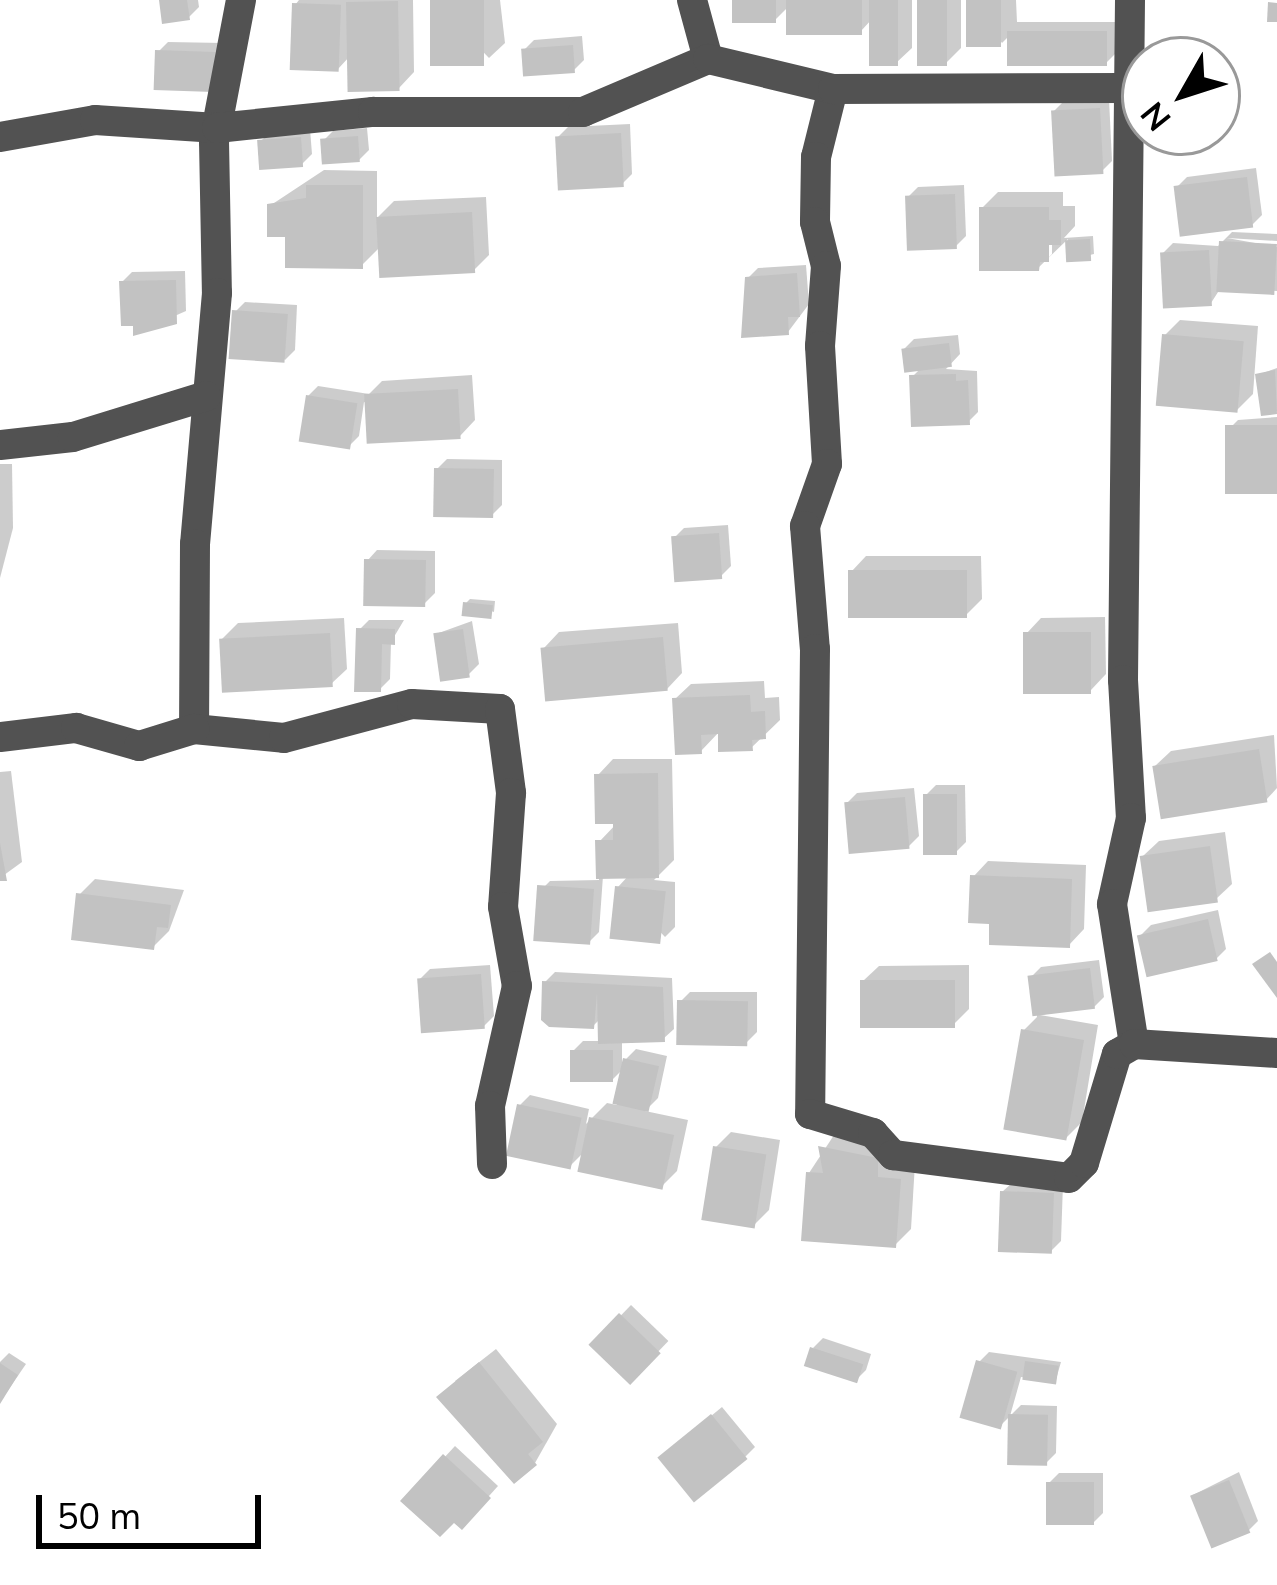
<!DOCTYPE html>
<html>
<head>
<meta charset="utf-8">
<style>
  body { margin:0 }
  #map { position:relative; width:1277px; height:1585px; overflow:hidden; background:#fff; font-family:Mulish,sans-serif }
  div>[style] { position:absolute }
  .shadow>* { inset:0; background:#0003; transform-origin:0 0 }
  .building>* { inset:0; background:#c2c2c2; transform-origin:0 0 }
  .minor>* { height:30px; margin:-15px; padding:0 15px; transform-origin:15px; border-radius:15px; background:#525252 }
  span { translate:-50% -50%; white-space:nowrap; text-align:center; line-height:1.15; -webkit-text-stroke:10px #fff; paint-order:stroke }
  .north { position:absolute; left:1121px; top:36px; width:120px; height:120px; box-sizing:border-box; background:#fff; border:3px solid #999; border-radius:50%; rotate:231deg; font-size:33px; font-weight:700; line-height:48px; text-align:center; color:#000 }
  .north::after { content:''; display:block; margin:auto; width:42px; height:54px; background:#000; clip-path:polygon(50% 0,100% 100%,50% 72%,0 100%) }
  .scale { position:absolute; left:36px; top:1495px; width:225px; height:54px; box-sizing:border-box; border:6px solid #000; border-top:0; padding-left:15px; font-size:36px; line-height:42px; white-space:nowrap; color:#000; -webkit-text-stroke:9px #fff; paint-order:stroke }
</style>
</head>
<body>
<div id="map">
  <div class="shadow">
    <div style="clip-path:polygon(162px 0,198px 0,199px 7px,189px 17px)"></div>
    <div style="clip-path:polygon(299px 0,413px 0,414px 72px,399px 88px,350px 56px,338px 69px,295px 5px)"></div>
    <div style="clip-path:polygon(433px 0,500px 0,505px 43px,489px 58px)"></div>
    <div style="clip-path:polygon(735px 0,912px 0,912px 48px,896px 63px,872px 19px,861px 31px,789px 6px,776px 19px)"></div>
    <div style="clip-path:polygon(920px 0,961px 0,961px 48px,946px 63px)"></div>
    <div style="clip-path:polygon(969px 0,1016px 0,1017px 22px,1116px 22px,1116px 53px,1106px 63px,1010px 35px,1002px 43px)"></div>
    <div style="clip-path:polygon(582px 36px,584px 60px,574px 70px,524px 50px,534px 40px)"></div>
    <div style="clip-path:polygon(168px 42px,224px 43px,224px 78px,158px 52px)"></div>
    <div style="clip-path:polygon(1109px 99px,1112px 161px,1102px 171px,1054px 111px,1064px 101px)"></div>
    <div style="clip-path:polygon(630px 124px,632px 174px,622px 184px,558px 137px,568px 127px)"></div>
    <div style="clip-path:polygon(367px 128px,369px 150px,359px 160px,323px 141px,333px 131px)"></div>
    <div style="clip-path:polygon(310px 129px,312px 154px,302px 164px,260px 142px,270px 132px)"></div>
    <div style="clip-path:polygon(1256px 168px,1262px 215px,1252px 225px,1177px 187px,1187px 177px)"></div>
    <div style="clip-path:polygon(324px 170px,377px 171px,377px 218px,394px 201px,486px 197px,489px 255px,473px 271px,380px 247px,361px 266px,288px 234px,271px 205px)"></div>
    <div style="clip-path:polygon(964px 185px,966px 236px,956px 246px,908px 197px,918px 187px)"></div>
    <div style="clip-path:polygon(evenodd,998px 192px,1063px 192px,1063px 206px,1075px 206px,1075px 226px,1064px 238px,1093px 236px,1094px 254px,1069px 260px,1068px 239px,1038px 268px,982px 208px,998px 192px,1052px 230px,1052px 254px,1046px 260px,1052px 230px)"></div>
    <div style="clip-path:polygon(1232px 232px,1277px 234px,1277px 241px,1227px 238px,1277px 247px,1277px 291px,1220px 289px,1211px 303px,1163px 253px,1173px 243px,1218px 246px)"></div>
    <div style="clip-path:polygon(806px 265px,809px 304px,788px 332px,748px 278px,758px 268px)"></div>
    <div style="clip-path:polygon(185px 271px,186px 311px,136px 333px,122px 282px,132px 272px)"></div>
    <div style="clip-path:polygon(245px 302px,297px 305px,295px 350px,285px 360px,235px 312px)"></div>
    <div style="clip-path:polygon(1180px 320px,1258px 326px,1253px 394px,1237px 410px,1165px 335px)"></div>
    <div style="clip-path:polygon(958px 335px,960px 354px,946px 369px,977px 371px,978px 412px,968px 422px,912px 377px,922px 367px,904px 349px,914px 339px)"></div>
    <div style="clip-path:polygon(1277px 368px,1277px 411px,1264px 413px,1258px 375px)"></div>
    <div style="clip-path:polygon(472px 375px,475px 420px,460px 436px,364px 402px,359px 436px,349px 446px,308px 396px,318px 386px,369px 394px,382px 381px)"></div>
    <div style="clip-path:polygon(1277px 417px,1277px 491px,1228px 430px,1238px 420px)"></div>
    <div style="clip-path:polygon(447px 459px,502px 460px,502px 505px,492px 515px,437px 469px)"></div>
    <div style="clip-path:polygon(0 464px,12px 464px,13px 528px,0 578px)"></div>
    <div style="clip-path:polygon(728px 525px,731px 566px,721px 576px,674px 538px,684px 528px)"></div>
    <div style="clip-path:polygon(377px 550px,435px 551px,435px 593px,425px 603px,367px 561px)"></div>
    <div style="clip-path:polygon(866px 556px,981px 556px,982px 599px,966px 615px,851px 572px)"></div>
    <div style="clip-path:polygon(470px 599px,495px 601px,494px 612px,466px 603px)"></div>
    <div style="clip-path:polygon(1105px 617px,1106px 674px,1091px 690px,1026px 634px,1041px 618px)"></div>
    <div style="clip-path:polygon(344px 618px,347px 669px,331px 684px,222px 639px,238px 623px)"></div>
    <div style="clip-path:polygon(369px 620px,404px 620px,391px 642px,390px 679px,380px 689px,359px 630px)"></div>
    <div style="clip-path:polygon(472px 621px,479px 664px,469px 674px,436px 634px)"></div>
    <div style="clip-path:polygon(678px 623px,682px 673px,667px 689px,544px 648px,559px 632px)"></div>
    <div style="clip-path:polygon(764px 681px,765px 698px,779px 697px,780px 720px,751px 748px,720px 731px,701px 751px,675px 699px,691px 684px)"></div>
    <div style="clip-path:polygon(1274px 735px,1277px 788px,1266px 800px,1155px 766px,1171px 751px)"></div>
    <div style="clip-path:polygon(613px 759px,672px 759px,674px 860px,654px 880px,675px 882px,675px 927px,665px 937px,618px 887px,629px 875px,603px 876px,599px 932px,588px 943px,540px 891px,550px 881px,599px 880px,599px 842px,619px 821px,598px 775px)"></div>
    <div style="clip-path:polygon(11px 771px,22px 862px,0 878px,0 772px)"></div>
    <div style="clip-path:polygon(936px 785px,965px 785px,966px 842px,956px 852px,926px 795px)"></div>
    <div style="clip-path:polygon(914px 788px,919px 836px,909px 846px,847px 803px,857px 793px)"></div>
    <div style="clip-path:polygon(1225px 832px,1232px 884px,1216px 899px,1143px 856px,1159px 841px)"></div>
    <div style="clip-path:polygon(988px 861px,1086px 865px,1084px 929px,1069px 945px,992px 921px,973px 877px)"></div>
    <div style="clip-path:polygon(95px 879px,184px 890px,169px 931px,153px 947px,79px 895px)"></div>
    <div style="clip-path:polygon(1218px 910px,1226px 949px,1216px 959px,1141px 935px,1151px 925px)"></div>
    <div style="clip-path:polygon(1099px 960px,1104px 997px,1094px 1007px,1040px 1015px,1098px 1025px,1082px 1122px,1066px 1138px,1024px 1030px,1037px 1017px,1031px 977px,1041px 967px)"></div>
    <div style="clip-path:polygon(490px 965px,494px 1016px,484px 1026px,420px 979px,430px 969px)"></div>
    <div style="clip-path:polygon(969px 965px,969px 1009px,954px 1024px,863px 981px,879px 966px)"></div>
    <div style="clip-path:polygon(555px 972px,672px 978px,674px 1029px,663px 1039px,622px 1040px,622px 1063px,636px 1049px,667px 1056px,658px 1098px,645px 1111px,688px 1120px,677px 1171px,661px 1187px,585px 1151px,569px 1167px,520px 1105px,530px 1095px,589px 1109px,586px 1124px,607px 1103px,617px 1105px,625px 1067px,612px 1080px,573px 1051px,583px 1041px,601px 1041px,600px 1019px,593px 1026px,545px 982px)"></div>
    <div style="clip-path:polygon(690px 992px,757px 992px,757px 1032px,747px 1042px,680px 1002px)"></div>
    <div style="clip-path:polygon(731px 1132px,780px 1140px,769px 1210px,753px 1226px,716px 1147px)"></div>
    <div style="clip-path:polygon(836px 1132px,915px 1164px,911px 1229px,895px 1245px,809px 1173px)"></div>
    <div style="clip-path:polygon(1013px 1182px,1063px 1184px,1061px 1241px,1051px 1251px,1002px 1192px)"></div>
    <div style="left:631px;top:1305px;width:52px;height:54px;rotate:44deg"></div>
    <div style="clip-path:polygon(823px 1338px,871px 1354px,866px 1370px,856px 1380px,813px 1348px)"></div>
    <div style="clip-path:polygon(496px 1349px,557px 1424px,535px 1463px,455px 1381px)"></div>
    <div style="clip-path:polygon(989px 1352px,1061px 1362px,1055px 1383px,1021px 1377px,1010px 1416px,1021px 1405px,1057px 1406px,1056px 1453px,1046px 1463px,1011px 1415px,1000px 1426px,979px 1362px)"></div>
    <div style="clip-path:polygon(9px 1353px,26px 1364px,0 1402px,0 1362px)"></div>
    <div style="clip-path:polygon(722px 1407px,755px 1447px,745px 1457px,672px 1448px)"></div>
    <div style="clip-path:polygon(455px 1446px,498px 1486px,462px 1526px,404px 1501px)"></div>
    <div style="clip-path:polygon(1239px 1472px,1258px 1521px,1248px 1531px,1193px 1495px)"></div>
    <div style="clip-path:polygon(1059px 1473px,1103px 1473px,1103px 1513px,1093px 1523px,1049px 1483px)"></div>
  </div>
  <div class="building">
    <div style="clip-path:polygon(159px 0,187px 0,190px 20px,162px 24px)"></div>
    <div style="left:430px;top:0;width:54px;height:66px"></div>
    <div style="left:732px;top:0;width:44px;height:23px"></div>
    <div style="left:786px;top:0;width:76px;height:35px"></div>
    <div style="left:869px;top:0;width:29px;height:66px"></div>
    <div style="left:917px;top:0;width:30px;height:66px"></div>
    <div style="left:966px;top:0;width:35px;height:47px"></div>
    <div style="left:398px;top:1px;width:90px;height:52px;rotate:89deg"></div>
    <div style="clip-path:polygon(1268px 2px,1277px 3px,1277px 22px,1267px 22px)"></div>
    <div style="left:292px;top:3px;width:49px;height:67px;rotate:2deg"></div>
    <div style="left:1007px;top:31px;width:100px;height:35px"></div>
    <div style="left:573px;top:45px;width:28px;height:52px;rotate:86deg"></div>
    <div style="left:155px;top:50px;width:60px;height:40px;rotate:2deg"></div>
    <div style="left:1100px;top:108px;width:66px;height:49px;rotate:87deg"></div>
    <div style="left:621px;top:133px;width:54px;height:66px;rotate:87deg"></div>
    <div style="left:358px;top:136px;width:26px;height:38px;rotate:86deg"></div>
    <div style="left:301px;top:137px;width:30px;height:44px;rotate:86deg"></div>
    <div style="left:1247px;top:177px;width:51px;height:74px;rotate:83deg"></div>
    <div style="clip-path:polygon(306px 185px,363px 185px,363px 269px,285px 268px,285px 237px,267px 237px,267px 204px,306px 198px)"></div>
    <div style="left:955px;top:194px;width:55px;height:50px;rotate:88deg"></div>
    <div style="clip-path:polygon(979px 207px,1049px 207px,1049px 220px,1061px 220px,1061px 245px,1049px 245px,1049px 262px,1040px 262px,1039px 271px,979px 271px)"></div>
    <div style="left:472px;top:212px;width:61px;height:96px;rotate:87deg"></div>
    <div style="left:1090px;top:239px;width:22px;height:25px;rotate:87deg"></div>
    <div style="left:1219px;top:241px;width:58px;height:51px;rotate:3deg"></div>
    <div style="left:1209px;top:250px;width:56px;height:49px;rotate:87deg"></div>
    <div style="clip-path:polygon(797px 273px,800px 317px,788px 317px,789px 335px,741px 338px,745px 277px)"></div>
    <div style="clip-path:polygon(176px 280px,177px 324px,133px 336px,133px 326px,121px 326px,119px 281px)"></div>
    <div style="left:232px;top:310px;width:56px;height:49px;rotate:4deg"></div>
    <div style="left:1162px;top:334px;width:82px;height:72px;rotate:5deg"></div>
    <div style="left:949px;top:343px;width:24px;height:48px;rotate:83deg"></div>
    <div style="clip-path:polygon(1275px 370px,1277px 414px,1261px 416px,1255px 374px)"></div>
    <div style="clip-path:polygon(956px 374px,956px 381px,968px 380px,970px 425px,911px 427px,909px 375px)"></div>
    <div style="left:458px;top:389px;width:50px;height:94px;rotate:87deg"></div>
    <div style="left:306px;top:395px;width:52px;height:47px;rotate:9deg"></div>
    <div style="left:1277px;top:425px;width:69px;height:52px;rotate:90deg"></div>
    <div style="left:434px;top:468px;width:60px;height:49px;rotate:1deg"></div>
    <div style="left:719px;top:533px;width:46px;height:48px;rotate:86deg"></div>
    <div style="left:364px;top:559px;width:62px;height:47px;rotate:1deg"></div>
    <div style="left:967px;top:570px;width:48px;height:119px;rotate:90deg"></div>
    <div style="left:463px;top:602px;width:30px;height:14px;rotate:6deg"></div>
    <div style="clip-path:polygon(356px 628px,395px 629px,395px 645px,382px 644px,381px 692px,354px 692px)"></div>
    <div style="left:463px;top:629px;width:49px;height:30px;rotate:82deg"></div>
    <div style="left:1023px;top:632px;width:68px;height:62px"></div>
    <div style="left:330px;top:633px;width:54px;height:111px;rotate:87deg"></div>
    <div style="left:663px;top:637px;width:54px;height:123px;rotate:85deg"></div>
    <div style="clip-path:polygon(750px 695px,751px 712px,765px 711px,766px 739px,752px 740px,753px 751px,718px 752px,718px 734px,701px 735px,702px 754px,675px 755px,672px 698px)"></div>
    <div style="left:1259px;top:749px;width:54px;height:108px;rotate:81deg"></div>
    <div style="clip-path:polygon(658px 773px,659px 878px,596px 879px,595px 840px,613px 840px,613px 824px,595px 824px,594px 774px)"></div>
    <div style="left:923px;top:794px;width:34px;height:61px"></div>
    <div style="left:905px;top:797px;width:52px;height:61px;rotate:85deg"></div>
    <div style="clip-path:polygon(0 843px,7px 881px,0 881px)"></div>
    <div style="left:1210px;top:846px;width:57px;height:71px;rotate:82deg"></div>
    <div style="clip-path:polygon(970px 875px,1072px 879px,1070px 948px,989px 945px,989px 924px,968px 923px)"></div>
    <div style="left:615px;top:886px;width:51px;height:53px;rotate:6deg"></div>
    <div style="left:594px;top:889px;width:56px;height:57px;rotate:94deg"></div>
    <div style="clip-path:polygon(76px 893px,171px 905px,168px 928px,157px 927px,154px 950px,71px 940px)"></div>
    <div style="left:1208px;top:919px;width:43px;height:73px;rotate:77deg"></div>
    <div style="clip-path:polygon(1270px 952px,1277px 962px,1277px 998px,1252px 964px)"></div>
    <div style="left:1090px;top:968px;width:41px;height:63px;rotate:83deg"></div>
    <div style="left:481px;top:974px;width:55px;height:64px;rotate:86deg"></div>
    <div style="left:860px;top:980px;width:95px;height:48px"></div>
    <div style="clip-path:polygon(542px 981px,663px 987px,665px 1042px,598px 1044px,597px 993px,594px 1029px,549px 1027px,541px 1020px)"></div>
    <div style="left:677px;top:1000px;width:71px;height:45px;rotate:1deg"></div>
    <div style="left:1021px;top:1029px;width:64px;height:102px;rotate:10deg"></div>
    <div style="left:570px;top:1050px;width:43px;height:32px"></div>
    <div style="left:623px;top:1058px;width:37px;height:47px;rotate:13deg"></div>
    <div style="left:517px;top:1104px;width:66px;height:53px;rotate:12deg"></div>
    <div style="left:589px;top:1117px;width:87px;height:56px;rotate:12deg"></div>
    <div style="left:713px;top:1146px;width:54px;height:75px;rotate:9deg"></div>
    <div style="clip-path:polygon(818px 1146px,878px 1158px,878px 1177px,901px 1179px,896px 1248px,801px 1241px,806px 1172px,823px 1173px)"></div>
    <div style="left:1000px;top:1191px;width:54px;height:61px;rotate:2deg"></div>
    <div style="left:619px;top:1313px;width:58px;height:44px;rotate:44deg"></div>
    <div style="left:810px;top:1347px;width:56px;height:20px;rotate:18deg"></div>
    <div style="left:976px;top:1360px;width:43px;height:60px;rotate:16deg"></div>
    <div style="left:1025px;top:1361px;width:34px;height:19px;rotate:8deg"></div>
    <div style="clip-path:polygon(479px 1362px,543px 1442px,528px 1454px,537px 1465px,514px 1484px,436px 1397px)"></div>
    <div style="clip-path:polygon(0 1363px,18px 1375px,0 1404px)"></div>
    <div style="left:711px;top:1414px;width:58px;height:69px;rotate:51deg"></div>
    <div style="left:1008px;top:1414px;width:40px;height:51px;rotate:1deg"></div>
    <div style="clip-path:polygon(443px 1454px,491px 1498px,462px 1530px,454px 1523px,440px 1537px,400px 1501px)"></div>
    <div style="left:1229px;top:1480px;width:57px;height:42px;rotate:68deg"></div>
    <div style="left:1046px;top:1482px;width:48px;height:43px"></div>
  </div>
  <div class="minor">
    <div style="left:241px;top:0;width:144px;rotate:100.8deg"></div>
    <div style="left:214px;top:141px;width:152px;rotate:88.9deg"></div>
    <div style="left:217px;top:293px;width:252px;rotate:95deg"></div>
    <div style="left:195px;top:544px;width:185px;rotate:90.3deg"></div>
    <div style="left:194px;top:729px;width:90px;rotate:5.7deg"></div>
    <div style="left:284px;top:738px;width:132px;rotate:-14.9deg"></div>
    <div style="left:412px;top:704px;width:88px;rotate:3.3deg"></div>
    <div style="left:500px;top:709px;width:85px;rotate:82.5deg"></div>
    <div style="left:511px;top:793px;width:114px;rotate:94deg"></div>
    <div style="left:503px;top:907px;width:80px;rotate:80deg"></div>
    <div style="left:517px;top:986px;width:123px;rotate:102.7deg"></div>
    <div style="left:490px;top:1106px;width:58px;rotate:88deg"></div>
    <div style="left:692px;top:0;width:61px;rotate:74.8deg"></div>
    <div style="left:1130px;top:0;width:680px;rotate:90.59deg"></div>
    <div style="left:1123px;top:680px;width:138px;rotate:86.7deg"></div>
    <div style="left:1131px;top:818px;width:88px;rotate:102.5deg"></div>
    <div style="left:1112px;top:904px;width:142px;rotate:81.1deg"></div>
    <div style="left:833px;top:89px;width:70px;rotate:104deg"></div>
    <div style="left:816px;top:157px;width:65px;rotate:90.9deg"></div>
    <div style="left:815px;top:222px;width:45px;rotate:76deg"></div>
    <div style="left:826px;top:266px;width:80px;rotate:94.3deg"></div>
    <div style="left:820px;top:346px;width:118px;rotate:86.6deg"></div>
    <div style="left:827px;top:464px;width:66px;rotate:109.5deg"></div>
    <div style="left:805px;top:526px;width:123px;rotate:85.4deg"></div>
    <div style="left:815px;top:649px;width:465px;rotate:90.6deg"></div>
    <div style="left:810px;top:1114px;width:66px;rotate:16.8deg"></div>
    <div style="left:873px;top:1133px;width:30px;rotate:48deg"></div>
    <div style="left:893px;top:1155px;width:177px;rotate:7.4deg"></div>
    <div style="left:1069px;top:1178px;width:21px;rotate:-45deg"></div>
    <div style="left:1084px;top:1163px;width:114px;rotate:-73.2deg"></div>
    <div style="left:1117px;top:1054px;width:20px;rotate:-30deg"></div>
    <div style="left:1134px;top:1044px;width:143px;rotate:3.6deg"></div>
    <div style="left:0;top:137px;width:97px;rotate:-10.1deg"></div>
    <div style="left:95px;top:120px;width:122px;rotate:3.8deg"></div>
    <div style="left:217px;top:128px;width:157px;rotate:-5.9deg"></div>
    <div style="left:373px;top:112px;width:210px"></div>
    <div style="left:583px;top:112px;width:136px;rotate:-23deg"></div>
    <div style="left:708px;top:59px;width:129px;rotate:13.5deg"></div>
    <div style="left:833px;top:89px;width:295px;rotate:-0.2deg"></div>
    <div style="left:0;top:445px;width:73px;rotate:-6.3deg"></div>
    <div style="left:73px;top:437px;width:139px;rotate:-17.1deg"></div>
    <div style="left:0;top:737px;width:77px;rotate:-6.8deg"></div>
    <div style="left:76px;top:728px;width:66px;rotate:15.9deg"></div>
    <div style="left:139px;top:746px;width:58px;rotate:-17.2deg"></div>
  </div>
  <div class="north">N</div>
  <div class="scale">50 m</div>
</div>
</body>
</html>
